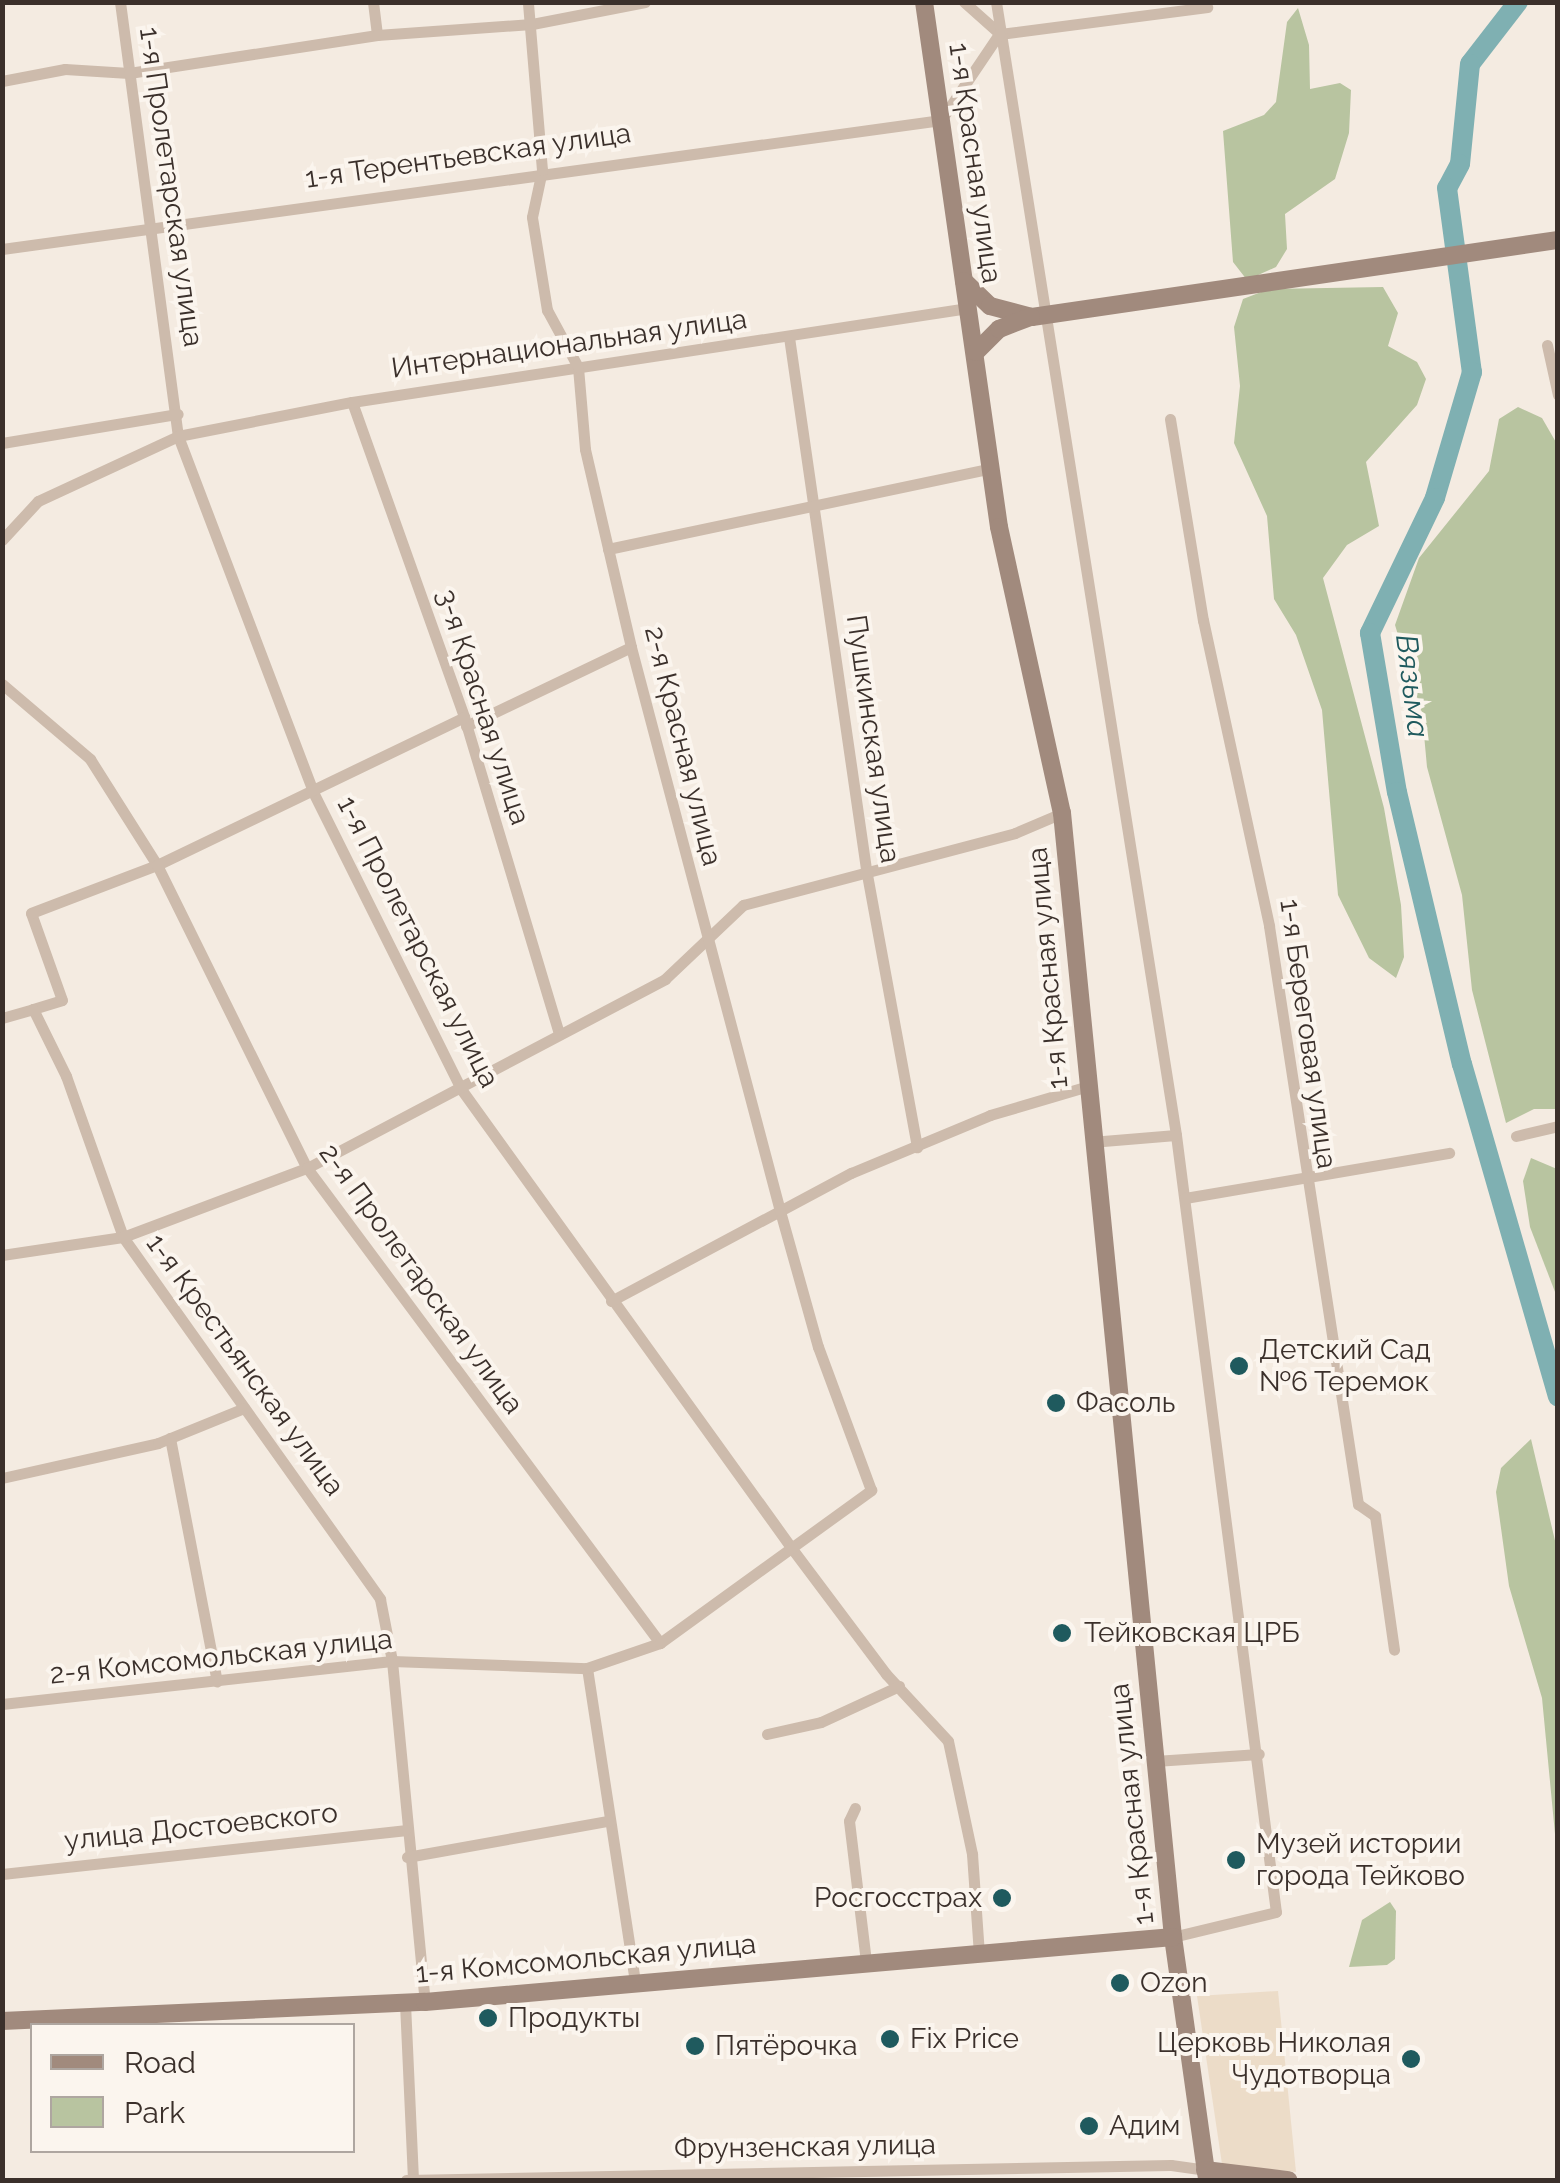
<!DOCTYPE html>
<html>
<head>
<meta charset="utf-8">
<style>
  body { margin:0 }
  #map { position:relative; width:1560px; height:2183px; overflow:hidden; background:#f4ebe1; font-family:Raleway,sans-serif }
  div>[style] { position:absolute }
  .green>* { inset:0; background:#b8c4a0 }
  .plaza>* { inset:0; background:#ecdcc8 }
  .river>* { height:20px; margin:-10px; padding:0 10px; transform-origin:10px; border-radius:10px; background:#7fb0b2 }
  .street>* { height:11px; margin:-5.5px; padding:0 5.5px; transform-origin:5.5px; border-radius:5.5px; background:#cdbbac }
  .secondary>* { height:18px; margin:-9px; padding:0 9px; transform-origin:9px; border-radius:9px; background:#a18a7d }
  .dots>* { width:28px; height:28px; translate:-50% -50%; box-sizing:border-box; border:5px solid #fbf5ee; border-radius:50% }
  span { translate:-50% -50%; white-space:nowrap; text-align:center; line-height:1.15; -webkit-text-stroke:8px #fbf5ee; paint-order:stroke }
  .street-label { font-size:28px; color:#3b302b }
  .poi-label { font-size:28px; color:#3b302b }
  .left { translate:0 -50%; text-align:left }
  .right { translate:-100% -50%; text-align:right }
  .water-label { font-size:30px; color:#1f5a5e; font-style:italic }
  .frame { position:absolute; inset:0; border:5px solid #3b302b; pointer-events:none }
  .legend { position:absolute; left:30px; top:2023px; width:325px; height:130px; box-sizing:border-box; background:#fbf5ee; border:2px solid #aea6a0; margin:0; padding:12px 18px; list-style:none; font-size:30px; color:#3b302b }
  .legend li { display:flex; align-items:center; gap:20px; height:50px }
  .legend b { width:50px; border:2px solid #aea6a0 }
</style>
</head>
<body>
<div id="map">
  <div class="green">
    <div style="clip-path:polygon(1298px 8px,1309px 45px,1310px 89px,1340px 83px,1351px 90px,1349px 133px,1335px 179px,1285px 214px,1287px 249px,1276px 267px,1247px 280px,1233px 262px,1223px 131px,1264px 115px,1276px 102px,1287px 22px)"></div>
    <div style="clip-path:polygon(1383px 287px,1398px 313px,1388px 346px,1417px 362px,1426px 379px,1417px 405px,1366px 462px,1379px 526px,1347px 545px,1323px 578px,1384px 808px,1401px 905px,1404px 957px,1396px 978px,1369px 958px,1338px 895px,1322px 710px,1296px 635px,1274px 599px,1267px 516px,1234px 443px,1240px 386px,1234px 327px,1243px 299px,1269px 289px)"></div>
    <div style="clip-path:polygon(1518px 407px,1542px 418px,1557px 444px,1558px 1109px,1534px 1109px,1506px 1123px,1472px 990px,1462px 895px,1427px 767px,1422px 713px,1395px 625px,1419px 558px,1489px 471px,1499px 419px)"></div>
    <div style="clip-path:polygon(1531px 1158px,1557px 1169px,1557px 1297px,1530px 1227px,1523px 1181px)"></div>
    <div style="clip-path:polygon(1531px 1439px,1557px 1549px,1557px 1855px,1542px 1698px,1509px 1586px,1496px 1492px,1501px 1468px)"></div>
    <div style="clip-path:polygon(1390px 1902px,1396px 1911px,1395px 1959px,1387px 1965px,1349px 1967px,1362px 1920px)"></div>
  </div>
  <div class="plaza">
    <div style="clip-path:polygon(1278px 1991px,1296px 2172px,1222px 2164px,1197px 1996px)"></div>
  </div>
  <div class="river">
    <div style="left:1518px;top:2px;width:78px;rotate:127.7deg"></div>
    <div style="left:1470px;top:64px;width:100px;rotate:95.7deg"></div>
    <div style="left:1460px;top:164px;width:27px;rotate:118deg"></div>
    <div style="left:1447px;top:188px;width:186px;rotate:82.3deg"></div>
    <div style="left:1472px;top:372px;width:131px;rotate:106.4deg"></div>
    <div style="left:1435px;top:498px;width:150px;rotate:115.7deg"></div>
    <div style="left:1370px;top:633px;width:161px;rotate:80.4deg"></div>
    <div style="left:1397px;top:792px;width:280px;rotate:76.6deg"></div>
    <div style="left:1462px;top:1064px;width:346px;rotate:73.9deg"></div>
  </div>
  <div class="street">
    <div style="left:120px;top:2px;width:438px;rotate:82.4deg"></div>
    <div style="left:178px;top:436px;width:381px;rotate:69.2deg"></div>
    <div style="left:313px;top:792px;width:332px;rotate:63.5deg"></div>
    <div style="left:461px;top:1089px;width:568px;rotate:54.24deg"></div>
    <div style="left:793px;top:1550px;width:155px;rotate:53.1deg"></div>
    <div style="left:886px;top:1674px;width:91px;rotate:47.2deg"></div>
    <div style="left:948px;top:1741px;width:116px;rotate:78deg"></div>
    <div style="left:972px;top:1854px;width:99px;rotate:86deg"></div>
    <div style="left:373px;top:2px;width:33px;rotate:83deg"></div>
    <div style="left:964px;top:2px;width:48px;rotate:41.6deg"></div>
    <div style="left:1000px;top:34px;width:209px;rotate:-7.4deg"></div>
    <div style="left:996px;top:2px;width:1147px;rotate:80.97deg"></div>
    <div style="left:1176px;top:1135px;width:783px;rotate:82.67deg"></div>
    <div style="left:1276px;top:1912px;width:106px;rotate:166.4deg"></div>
    <div style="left:2px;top:81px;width:64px;rotate:-10.8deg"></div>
    <div style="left:65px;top:69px;width:64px;rotate:3.6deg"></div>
    <div style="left:129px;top:73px;width:251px;rotate:-8.7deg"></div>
    <div style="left:377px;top:35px;width:155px;rotate:-4.1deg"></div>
    <div style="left:532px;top:24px;width:115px;rotate:-11deg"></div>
    <div style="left:2px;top:249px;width:948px;rotate:-7.82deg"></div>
    <div style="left:941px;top:120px;width:104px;rotate:-56deg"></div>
    <div style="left:789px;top:337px;width:538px;rotate:81.76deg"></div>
    <div style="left:866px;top:869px;width:283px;rotate:79.6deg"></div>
    <div style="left:1547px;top:345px;width:51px;rotate:77.6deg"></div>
    <div style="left:352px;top:402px;width:334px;rotate:70.4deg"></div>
    <div style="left:464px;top:717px;width:328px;rotate:73.3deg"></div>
    <div style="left:1170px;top:419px;width:204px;rotate:80.7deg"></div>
    <div style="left:1203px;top:620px;width:313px;rotate:77.8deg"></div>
    <div style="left:1269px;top:926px;width:585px;rotate:81.25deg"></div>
    <div style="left:1358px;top:1504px;width:21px;rotate:35deg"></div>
    <div style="left:1375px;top:1516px;width:135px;rotate:81.9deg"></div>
    <div style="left:2px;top:443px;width:178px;rotate:-9.4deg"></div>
    <div style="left:2px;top:540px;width:53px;rotate:-47.3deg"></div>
    <div style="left:38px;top:501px;width:154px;rotate:-24.9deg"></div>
    <div style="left:178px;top:436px;width:177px;rotate:-11.1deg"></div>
    <div style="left:352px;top:402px;width:623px;rotate:-8.68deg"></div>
    <div style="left:608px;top:549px;width:391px;rotate:-11.9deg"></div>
    <div style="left:2px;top:684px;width:116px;rotate:40.4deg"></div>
    <div style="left:90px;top:759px;width:125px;rotate:57.7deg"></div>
    <div style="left:157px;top:865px;width:338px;rotate:63.7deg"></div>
    <div style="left:307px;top:1168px;width:592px;rotate:53.38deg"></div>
    <div style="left:466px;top:726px;width:183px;rotate:-25.6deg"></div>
    <div style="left:33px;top:1009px;width:30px;rotate:-17deg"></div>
    <div style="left:62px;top:1000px;width:92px;rotate:-109.6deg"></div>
    <div style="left:31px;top:913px;width:135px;rotate:-20.9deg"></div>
    <div style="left:157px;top:865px;width:341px;rotate:-25.7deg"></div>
    <div style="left:2px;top:1018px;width:32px;rotate:-16deg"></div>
    <div style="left:33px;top:1009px;width:75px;rotate:63.8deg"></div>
    <div style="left:66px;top:1076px;width:171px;rotate:70.5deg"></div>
    <div style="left:123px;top:1237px;width:444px;rotate:54.6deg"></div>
    <div style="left:380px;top:1599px;width:63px;rotate:79deg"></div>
    <div style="left:392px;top:1661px;width:343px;rotate:84.5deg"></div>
    <div style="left:1516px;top:1136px;width:43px;rotate:-13.4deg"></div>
    <div style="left:1091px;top:1142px;width:85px;rotate:-4.7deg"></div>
    <div style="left:1185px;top:1198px;width:268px;rotate:-9.7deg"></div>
    <div style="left:2px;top:1255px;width:122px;rotate:-8.5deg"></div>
    <div style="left:123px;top:1237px;width:197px;rotate:-20.6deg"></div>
    <div style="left:307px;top:1168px;width:405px;rotate:-27.8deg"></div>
    <div style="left:665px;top:979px;width:108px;rotate:-43.5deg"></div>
    <div style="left:743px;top:905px;width:281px;rotate:-14.8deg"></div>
    <div style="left:1015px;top:833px;width:51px;rotate:-23.1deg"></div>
    <div style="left:611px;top:1301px;width:272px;rotate:-28.1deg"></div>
    <div style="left:851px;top:1173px;width:151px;rotate:-22.6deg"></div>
    <div style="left:990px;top:1115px;width:99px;rotate:-16.4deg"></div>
    <div style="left:170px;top:1438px;width:248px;rotate:79.1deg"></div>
    <div style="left:2px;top:1478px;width:160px;rotate:-12.6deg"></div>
    <div style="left:158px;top:1443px;width:93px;rotate:-22.1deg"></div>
    <div style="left:587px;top:1668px;width:319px;rotate:81.3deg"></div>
    <div style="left:2px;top:1704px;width:392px;rotate:-6.3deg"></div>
    <div style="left:392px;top:1661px;width:195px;rotate:2.1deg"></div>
    <div style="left:587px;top:1668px;width:77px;rotate:-18.9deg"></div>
    <div style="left:660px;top:1643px;width:261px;rotate:-35.9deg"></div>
    <div style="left:871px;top:1490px;width:153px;rotate:-110.3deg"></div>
    <div style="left:818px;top:1347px;width:141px;rotate:-105.6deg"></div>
    <div style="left:780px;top:1211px;width:583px;rotate:-104.8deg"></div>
    <div style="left:631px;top:647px;width:203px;rotate:-103.1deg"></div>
    <div style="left:585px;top:449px;width:82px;rotate:-94.9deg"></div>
    <div style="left:578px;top:367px;width:65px;rotate:-118.5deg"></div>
    <div style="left:547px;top:310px;width:94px;rotate:-99.2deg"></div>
    <div style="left:532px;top:217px;width:48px;rotate:-78deg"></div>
    <div style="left:542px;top:170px;width:169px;rotate:-94.8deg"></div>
    <div style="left:767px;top:1734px;width:55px;rotate:-12.5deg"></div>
    <div style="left:821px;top:1722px;width:86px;rotate:-24.8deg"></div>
    <div style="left:1155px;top:1761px;width:104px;rotate:-3.9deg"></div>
    <div style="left:855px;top:1808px;width:14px;rotate:115deg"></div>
    <div style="left:849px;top:1821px;width:142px;rotate:83.1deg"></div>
    <div style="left:407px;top:1857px;width:204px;rotate:-10.2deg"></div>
    <div style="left:2px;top:1874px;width:405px;rotate:-6.2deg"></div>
    <div style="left:405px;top:2003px;width:177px;rotate:87.4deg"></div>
    <div style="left:406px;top:2180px;width:765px;rotate:-1.12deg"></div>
    <div style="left:1171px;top:2165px;width:34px;rotate:8deg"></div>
  </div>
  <div class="secondary">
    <div style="left:924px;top:2px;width:530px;rotate:81.87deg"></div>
    <div style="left:999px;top:527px;width:293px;rotate:77.6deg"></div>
    <div style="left:1062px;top:813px;width:1129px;rotate:84.36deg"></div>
    <div style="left:1173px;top:1937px;width:245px;rotate:82deg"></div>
    <div style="left:964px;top:281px;width:36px;rotate:44deg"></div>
    <div style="left:990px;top:306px;width:43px;rotate:14.7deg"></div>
    <div style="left:1032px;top:317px;width:532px;rotate:-8.33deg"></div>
    <div style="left:976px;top:352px;width:33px;rotate:-45deg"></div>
    <div style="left:999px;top:329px;width:34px;rotate:-21deg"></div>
    <div style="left:2px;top:2021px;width:423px;rotate:-2.6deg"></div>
    <div style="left:425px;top:2002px;width:751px;rotate:-4.97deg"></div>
    <div style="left:1205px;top:2170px;width:84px;rotate:6.9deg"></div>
  </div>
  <div class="dots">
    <div style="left:1239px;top:1366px;background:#1f5a5e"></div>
    <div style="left:1056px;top:1403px;background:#1f5a5e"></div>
    <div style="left:1062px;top:1633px;background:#1f5a5e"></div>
    <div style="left:1236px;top:1860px;background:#1f5a5e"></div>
    <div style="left:1002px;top:1898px;background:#1f5a5e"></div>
    <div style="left:1120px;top:1983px;background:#1f5a5e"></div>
    <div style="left:488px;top:2018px;background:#1f5a5e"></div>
    <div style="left:890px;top:2039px;background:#1f5a5e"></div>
    <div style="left:695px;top:2046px;background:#1f5a5e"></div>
    <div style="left:1411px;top:2059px;background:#1f5a5e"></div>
    <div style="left:1089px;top:2126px;background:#1f5a5e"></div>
  </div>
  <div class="street-label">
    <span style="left:468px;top:156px;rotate:-8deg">1-я Терентьевская улица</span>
    <span style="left:975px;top:163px;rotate:82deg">1-я Красная улица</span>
    <span style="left:171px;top:187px;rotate:82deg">1-я Пролетарская улица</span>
    <span style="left:569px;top:344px;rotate:-8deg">Интернациональная улица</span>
    <span style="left:483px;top:707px;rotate:72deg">3-я Красная улица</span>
    <span style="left:873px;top:739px;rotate:82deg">Пушкинская улица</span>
    <span style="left:683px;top:746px;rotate:76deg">2-я Красная улица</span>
    <span style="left:418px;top:942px;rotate:63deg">1-я Пролетарская улица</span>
    <span style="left:1048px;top:968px;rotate:-95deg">1-я Красная улица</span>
    <span style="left:1308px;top:1034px;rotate:82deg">1-я Береговая улица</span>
    <span style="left:421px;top:1279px;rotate:54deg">2-я Пролетарская улица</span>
    <span style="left:245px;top:1365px;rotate:54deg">1-я Крестьянская улица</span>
    <span style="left:221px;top:1657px;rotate:-6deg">2-я Комсомольская улица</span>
    <span style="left:1132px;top:1804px;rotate:-96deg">1-я Красная улица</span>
    <span style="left:201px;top:1827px;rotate:-6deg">улица Достоевского</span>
    <span style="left:586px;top:1959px;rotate:-5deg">1-я Комсомольская улица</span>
    <span style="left:805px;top:2147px;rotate:-1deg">Фрунзенская улица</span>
  </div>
  <div class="poi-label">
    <span class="left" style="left:1259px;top:1366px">Детский Сад<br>№6 Теремок</span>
    <span class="left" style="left:1076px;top:1403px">Фасоль</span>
    <span class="left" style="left:1084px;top:1633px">Тейковская ЦРБ</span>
    <span class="left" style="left:1256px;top:1860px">Музей истории<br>города Тейково</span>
    <span class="right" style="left:982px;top:1898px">Росгосстрах</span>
    <span class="left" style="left:1140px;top:1983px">Ozon</span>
    <span class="left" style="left:508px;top:2018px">Продукты</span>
    <span class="left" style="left:910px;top:2039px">Fix Price</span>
    <span class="right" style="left:1391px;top:2059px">Церковь Николая<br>Чудотворца</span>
    <span class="left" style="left:715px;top:2046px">Пятёрочка</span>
    <span class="left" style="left:1109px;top:2126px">Адим</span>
  </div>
  <div class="water-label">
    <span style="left:1412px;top:686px;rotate:83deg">Вязьма</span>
  </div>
  <div class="frame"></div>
  <ul class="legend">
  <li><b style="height:12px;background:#a18a7d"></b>Road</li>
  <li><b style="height:28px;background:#b8c4a0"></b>Park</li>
  </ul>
</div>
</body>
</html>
